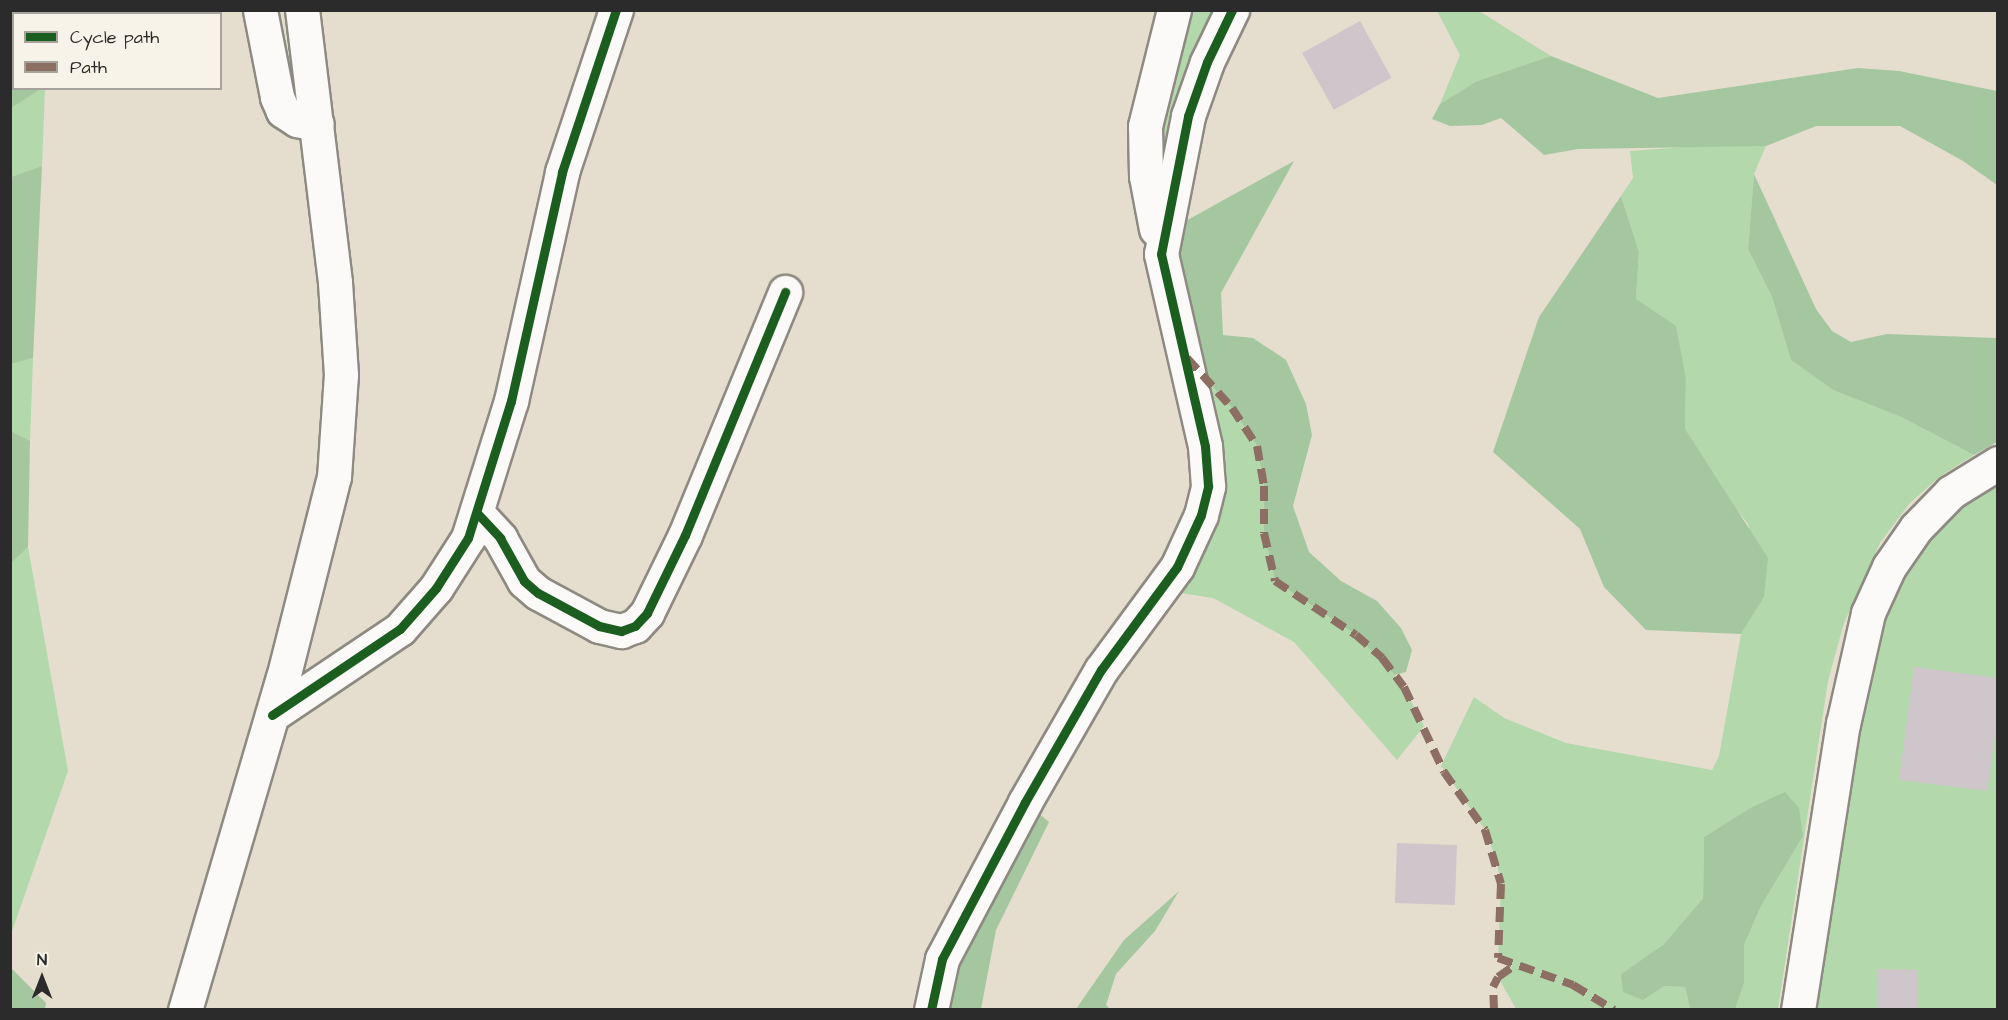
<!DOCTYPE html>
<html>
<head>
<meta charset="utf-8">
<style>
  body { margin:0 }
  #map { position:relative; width:2008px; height:1020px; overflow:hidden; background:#e5dece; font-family:"Architects Daughter",sans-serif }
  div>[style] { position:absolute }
  .green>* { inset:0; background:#b2d8ac }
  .forest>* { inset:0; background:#a4c7a0 }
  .building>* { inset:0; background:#cec6ca; transform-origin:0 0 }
  .roads { filter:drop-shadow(2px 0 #8e8a82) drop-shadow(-2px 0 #8e8a82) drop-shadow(0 2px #8e8a82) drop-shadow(0 -2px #8e8a82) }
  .minor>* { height:33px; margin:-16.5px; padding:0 16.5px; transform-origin:16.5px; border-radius:16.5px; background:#fbfaf8 }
  .major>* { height:33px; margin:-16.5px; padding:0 16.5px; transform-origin:16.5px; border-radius:16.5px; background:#fbfaf8 }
  .quiet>* { height:8px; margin-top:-4px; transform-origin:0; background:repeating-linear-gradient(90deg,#8d6e63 0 15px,transparent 0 23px) }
  .cycleway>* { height:9px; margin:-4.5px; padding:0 4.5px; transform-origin:4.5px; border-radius:4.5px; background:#1b5e20 }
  span { translate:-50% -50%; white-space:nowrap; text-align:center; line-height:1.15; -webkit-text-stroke:6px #f7f3e8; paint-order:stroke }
  .frame { position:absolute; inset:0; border:12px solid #2b2b2b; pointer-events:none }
  .legend { position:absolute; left:12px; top:12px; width:210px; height:78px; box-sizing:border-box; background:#f7f3e8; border:2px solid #a5a39c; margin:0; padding:8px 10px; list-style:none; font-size:18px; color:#2b2b2b }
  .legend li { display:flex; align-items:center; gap:12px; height:30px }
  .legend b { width:30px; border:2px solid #a5a39c }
  .north { position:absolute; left:12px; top:948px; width:60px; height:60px; -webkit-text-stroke:4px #f7f3e8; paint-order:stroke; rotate:0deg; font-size:16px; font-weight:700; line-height:24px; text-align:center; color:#2b2b2b }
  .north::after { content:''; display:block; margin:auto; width:21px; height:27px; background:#2b2b2b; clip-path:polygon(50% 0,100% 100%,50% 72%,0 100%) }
</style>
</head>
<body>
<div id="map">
  <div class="green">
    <div style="clip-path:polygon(1174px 11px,1232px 11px,1161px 254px,1154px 83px)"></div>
    <div style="clip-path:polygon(1437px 11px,1479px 11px,1551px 56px,1477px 81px,1440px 104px,1460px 55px)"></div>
    <div style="clip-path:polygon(41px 89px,45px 89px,42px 166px,11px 177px,10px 108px)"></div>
    <div style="clip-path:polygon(1712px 145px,1766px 146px,1754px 174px,1748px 249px,1772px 297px,1791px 360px,1833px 390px,1901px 417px,1974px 455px,1939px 477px,1909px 504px,1880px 543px,1844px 623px,1828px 681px,1778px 1009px,1733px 1009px,1744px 983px,1744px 945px,1761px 906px,1803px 836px,1785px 793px,1750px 808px,1704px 837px,1703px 898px,1664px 944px,1621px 974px,1664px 986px,1685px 987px,1690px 1009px,1516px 1009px,1498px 977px,1513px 966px,1498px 958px,1501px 884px,1496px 859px,1485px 830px,1441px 766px,1474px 697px,1504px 718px,1566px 743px,1712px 770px,1719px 756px,1741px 634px,1764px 597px,1748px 524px,1715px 481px,1685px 429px,1686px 379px,1636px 299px,1639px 252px,1621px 196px,1633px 178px,1630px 151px)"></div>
    <div style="clip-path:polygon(33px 358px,30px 441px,11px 431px,10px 364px)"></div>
    <div style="clip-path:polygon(1205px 378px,1232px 408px,1257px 446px,1264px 486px,1264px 533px,1275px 581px,1356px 635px,1382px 658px,1404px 687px,1424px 726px,1397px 760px,1294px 642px,1213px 598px,1161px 590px,1187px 550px)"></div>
    <div style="clip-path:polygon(1997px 479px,1997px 1009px,1816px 1010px,1845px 804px,1866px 693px,1889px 602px,1939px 525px,1972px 495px)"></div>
    <div style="clip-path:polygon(28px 547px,68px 771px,11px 934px,10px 563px)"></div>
  </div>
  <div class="forest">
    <div style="clip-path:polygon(11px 15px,14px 88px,41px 89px,11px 108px)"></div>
    <div style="clip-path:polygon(1551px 56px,1658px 98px,1858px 68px,1899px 71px,1997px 91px,1997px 185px,1963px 161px,1900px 126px,1816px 126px,1766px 146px,1578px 149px,1544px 155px,1501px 118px,1482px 125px,1450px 126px,1432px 119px,1440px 104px,1477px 81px)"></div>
    <div style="clip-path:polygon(1294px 161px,1221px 293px,1223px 335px,1253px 338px,1286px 360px,1306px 404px,1312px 435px,1293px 506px,1309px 552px,1341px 581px,1377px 601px,1401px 628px,1412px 650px,1406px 672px,1395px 675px,1356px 635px,1275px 581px,1264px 533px,1264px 486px,1257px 446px,1232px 408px,1205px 378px,1164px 233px)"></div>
    <div style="clip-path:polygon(42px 166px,33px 358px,11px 364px,11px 177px)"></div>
    <div style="clip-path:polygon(1754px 174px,1816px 309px,1832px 331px,1851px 342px,1887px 334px,1997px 338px,1997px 442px,1974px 455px,1901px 417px,1833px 390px,1791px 360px,1772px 297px,1748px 249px)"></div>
    <div style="clip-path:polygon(1621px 196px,1639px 252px,1636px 299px,1676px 326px,1686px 379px,1685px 429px,1768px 558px,1764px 597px,1741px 634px,1646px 630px,1604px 587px,1580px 529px,1493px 452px,1539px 317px)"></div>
    <div style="clip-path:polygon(11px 431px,30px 441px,28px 547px,11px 563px)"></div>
    <div style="clip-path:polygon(1785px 792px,1799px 808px,1803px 836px,1761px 906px,1744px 945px,1744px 983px,1735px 1009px,1690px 1009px,1685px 987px,1664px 986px,1643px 1000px,1623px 992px,1621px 974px,1664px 944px,1703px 898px,1704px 837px,1750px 808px)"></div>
    <div style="clip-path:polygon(1025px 802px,1049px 822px,996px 930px,981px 1009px,931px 1010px)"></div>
    <div style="clip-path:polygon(1179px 891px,1155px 931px,1116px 974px,1106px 1005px,1110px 1009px,1076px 1009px,1124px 940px)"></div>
    <div style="clip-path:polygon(11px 968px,46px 1003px,45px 1009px,11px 1009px)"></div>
  </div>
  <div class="building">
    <div style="left:1360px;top:21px;width:65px;height:66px;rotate:61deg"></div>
    <div style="clip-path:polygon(1914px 667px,1998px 678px,1998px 715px,1987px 791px,1899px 780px)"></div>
    <div style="left:1397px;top:843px;width:60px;height:60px;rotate:2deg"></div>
    <div style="left:1878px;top:969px;width:40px;height:41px;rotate:1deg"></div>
  </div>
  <div class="roads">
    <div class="minor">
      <div style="left:260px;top:10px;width:89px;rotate:78.9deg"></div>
      <div style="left:277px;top:97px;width:15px;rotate:67deg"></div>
      <div style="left:283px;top:111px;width:17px;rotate:33deg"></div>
      <div style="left:297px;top:120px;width:20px;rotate:11deg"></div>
      <div style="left:1156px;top:229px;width:54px;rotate:-100.7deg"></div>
      <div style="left:1146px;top:176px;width:50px;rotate:-91.1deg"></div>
      <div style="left:1145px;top:126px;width:120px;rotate:-76deg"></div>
      <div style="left:478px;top:514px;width:33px;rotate:47deg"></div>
      <div style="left:500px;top:538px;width:49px;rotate:60.8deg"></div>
      <div style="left:524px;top:581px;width:18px;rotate:41deg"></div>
      <div style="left:538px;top:593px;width:69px;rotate:28.4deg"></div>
      <div style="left:599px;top:626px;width:23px;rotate:13deg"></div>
      <div style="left:621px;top:631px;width:15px;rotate:-20deg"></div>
      <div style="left:635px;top:626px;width:18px;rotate:-47deg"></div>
      <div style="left:647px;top:613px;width:87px;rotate:-64deg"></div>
      <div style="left:685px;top:535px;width:263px;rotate:-67.6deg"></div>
      <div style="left:272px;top:715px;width:154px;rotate:-33.9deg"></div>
      <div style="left:400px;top:629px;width:55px;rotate:-48.7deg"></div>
      <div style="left:436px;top:588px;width:59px;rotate:-57.4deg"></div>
      <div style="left:468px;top:538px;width:144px;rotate:-72.6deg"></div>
      <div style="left:511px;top:401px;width:235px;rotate:-77.4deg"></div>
      <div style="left:562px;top:172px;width:171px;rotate:-71.6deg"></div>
      <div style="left:931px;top:1010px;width:52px;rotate:-77.8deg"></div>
      <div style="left:942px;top:959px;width:178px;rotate:-62.1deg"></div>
      <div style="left:1025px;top:802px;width:152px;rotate:-60.1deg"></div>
      <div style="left:1101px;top:670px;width:128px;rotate:-53.6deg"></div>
      <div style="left:1177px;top:567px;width:57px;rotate:-65.2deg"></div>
      <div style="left:1201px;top:515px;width:30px;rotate:-76deg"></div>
      <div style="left:1208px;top:486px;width:40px;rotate:-94.3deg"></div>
      <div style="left:1205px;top:446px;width:197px;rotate:-102.9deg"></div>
      <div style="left:1161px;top:254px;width:141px;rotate:-78.9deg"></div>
      <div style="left:1188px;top:116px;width:57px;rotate:-70.6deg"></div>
      <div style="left:1207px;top:62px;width:58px;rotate:-64.3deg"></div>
    </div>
    <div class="major">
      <div style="left:185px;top:1010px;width:346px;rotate:-73.6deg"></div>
      <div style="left:283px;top:678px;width:207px;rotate:-75.8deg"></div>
      <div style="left:334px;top:477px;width:102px;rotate:-86.1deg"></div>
      <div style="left:341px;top:375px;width:93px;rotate:-93.7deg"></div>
      <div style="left:335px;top:282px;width:274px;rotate:-96.9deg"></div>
      <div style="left:1798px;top:1010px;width:290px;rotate:-81.1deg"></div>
      <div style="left:1843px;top:724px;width:114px;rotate:-77.3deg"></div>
      <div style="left:1868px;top:613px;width:51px;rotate:-65.5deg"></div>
      <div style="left:1889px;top:567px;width:47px;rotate:-55.3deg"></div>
      <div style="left:1916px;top:528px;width:50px;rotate:-45.8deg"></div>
      <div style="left:1951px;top:492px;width:55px;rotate:-31.7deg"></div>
    </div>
  </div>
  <div class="quiet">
    <div style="left:1187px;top:358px;width:67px;rotate:48deg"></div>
    <div style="left:1232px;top:408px;width:45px;rotate:56.7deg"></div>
    <div style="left:1257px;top:446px;width:41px;rotate:80.1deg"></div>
    <div style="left:1264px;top:486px;width:47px;rotate:90deg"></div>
    <div style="left:1264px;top:533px;width:49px;rotate:77.1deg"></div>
    <div style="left:1275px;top:581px;width:97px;rotate:33.7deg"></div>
    <div style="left:1356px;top:635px;width:35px;rotate:41deg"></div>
    <div style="left:1382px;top:658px;width:36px;rotate:53deg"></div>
    <div style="left:1404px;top:687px;width:94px;rotate:64.8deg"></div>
    <div style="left:1444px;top:772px;width:71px;rotate:54.7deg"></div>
    <div style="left:1485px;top:830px;width:56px;rotate:73.5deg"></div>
    <div style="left:1501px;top:884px;width:74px;rotate:92.3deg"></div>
    <div style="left:1498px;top:958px;width:80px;rotate:19.8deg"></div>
    <div style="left:1573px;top:985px;width:48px;rotate:31.4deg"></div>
    <div style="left:1494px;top:1010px;width:23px;rotate:-92deg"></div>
    <div style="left:1493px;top:987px;width:11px;rotate:-63deg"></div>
    <div style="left:1498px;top:977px;width:19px;rotate:-35deg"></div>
  </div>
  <div class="cycleway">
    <div style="left:478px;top:514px;width:33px;rotate:47deg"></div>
    <div style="left:500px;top:538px;width:49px;rotate:60.8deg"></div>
    <div style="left:524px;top:581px;width:18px;rotate:41deg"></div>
    <div style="left:538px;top:593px;width:69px;rotate:28.4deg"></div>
    <div style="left:599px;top:626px;width:23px;rotate:13deg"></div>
    <div style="left:621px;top:631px;width:15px;rotate:-20deg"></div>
    <div style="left:635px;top:626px;width:18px;rotate:-47deg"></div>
    <div style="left:647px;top:613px;width:87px;rotate:-64deg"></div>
    <div style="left:685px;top:535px;width:263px;rotate:-67.6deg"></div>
    <div style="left:272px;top:715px;width:154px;rotate:-33.9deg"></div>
    <div style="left:400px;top:629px;width:55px;rotate:-48.7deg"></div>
    <div style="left:436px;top:588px;width:59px;rotate:-57.4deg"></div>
    <div style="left:468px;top:538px;width:144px;rotate:-72.6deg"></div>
    <div style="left:511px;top:401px;width:235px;rotate:-77.4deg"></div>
    <div style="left:562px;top:172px;width:171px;rotate:-71.6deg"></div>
    <div style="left:931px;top:1010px;width:52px;rotate:-77.8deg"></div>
    <div style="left:942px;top:959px;width:178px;rotate:-62.1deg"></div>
    <div style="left:1025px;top:802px;width:152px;rotate:-60.1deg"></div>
    <div style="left:1101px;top:670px;width:128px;rotate:-53.6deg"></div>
    <div style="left:1177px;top:567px;width:57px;rotate:-65.2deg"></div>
    <div style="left:1201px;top:515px;width:30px;rotate:-76deg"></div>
    <div style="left:1208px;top:486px;width:40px;rotate:-94.3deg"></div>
    <div style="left:1205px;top:446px;width:197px;rotate:-102.9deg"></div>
    <div style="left:1161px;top:254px;width:141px;rotate:-78.9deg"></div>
    <div style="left:1188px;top:116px;width:57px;rotate:-70.6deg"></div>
    <div style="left:1207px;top:62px;width:58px;rotate:-64.3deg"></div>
  </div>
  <div class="frame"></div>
  <ul class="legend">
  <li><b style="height:8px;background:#1b5e20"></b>Cycle path</li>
  <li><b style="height:8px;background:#8d6e63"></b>Path</li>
  </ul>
  <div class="north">N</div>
</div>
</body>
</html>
